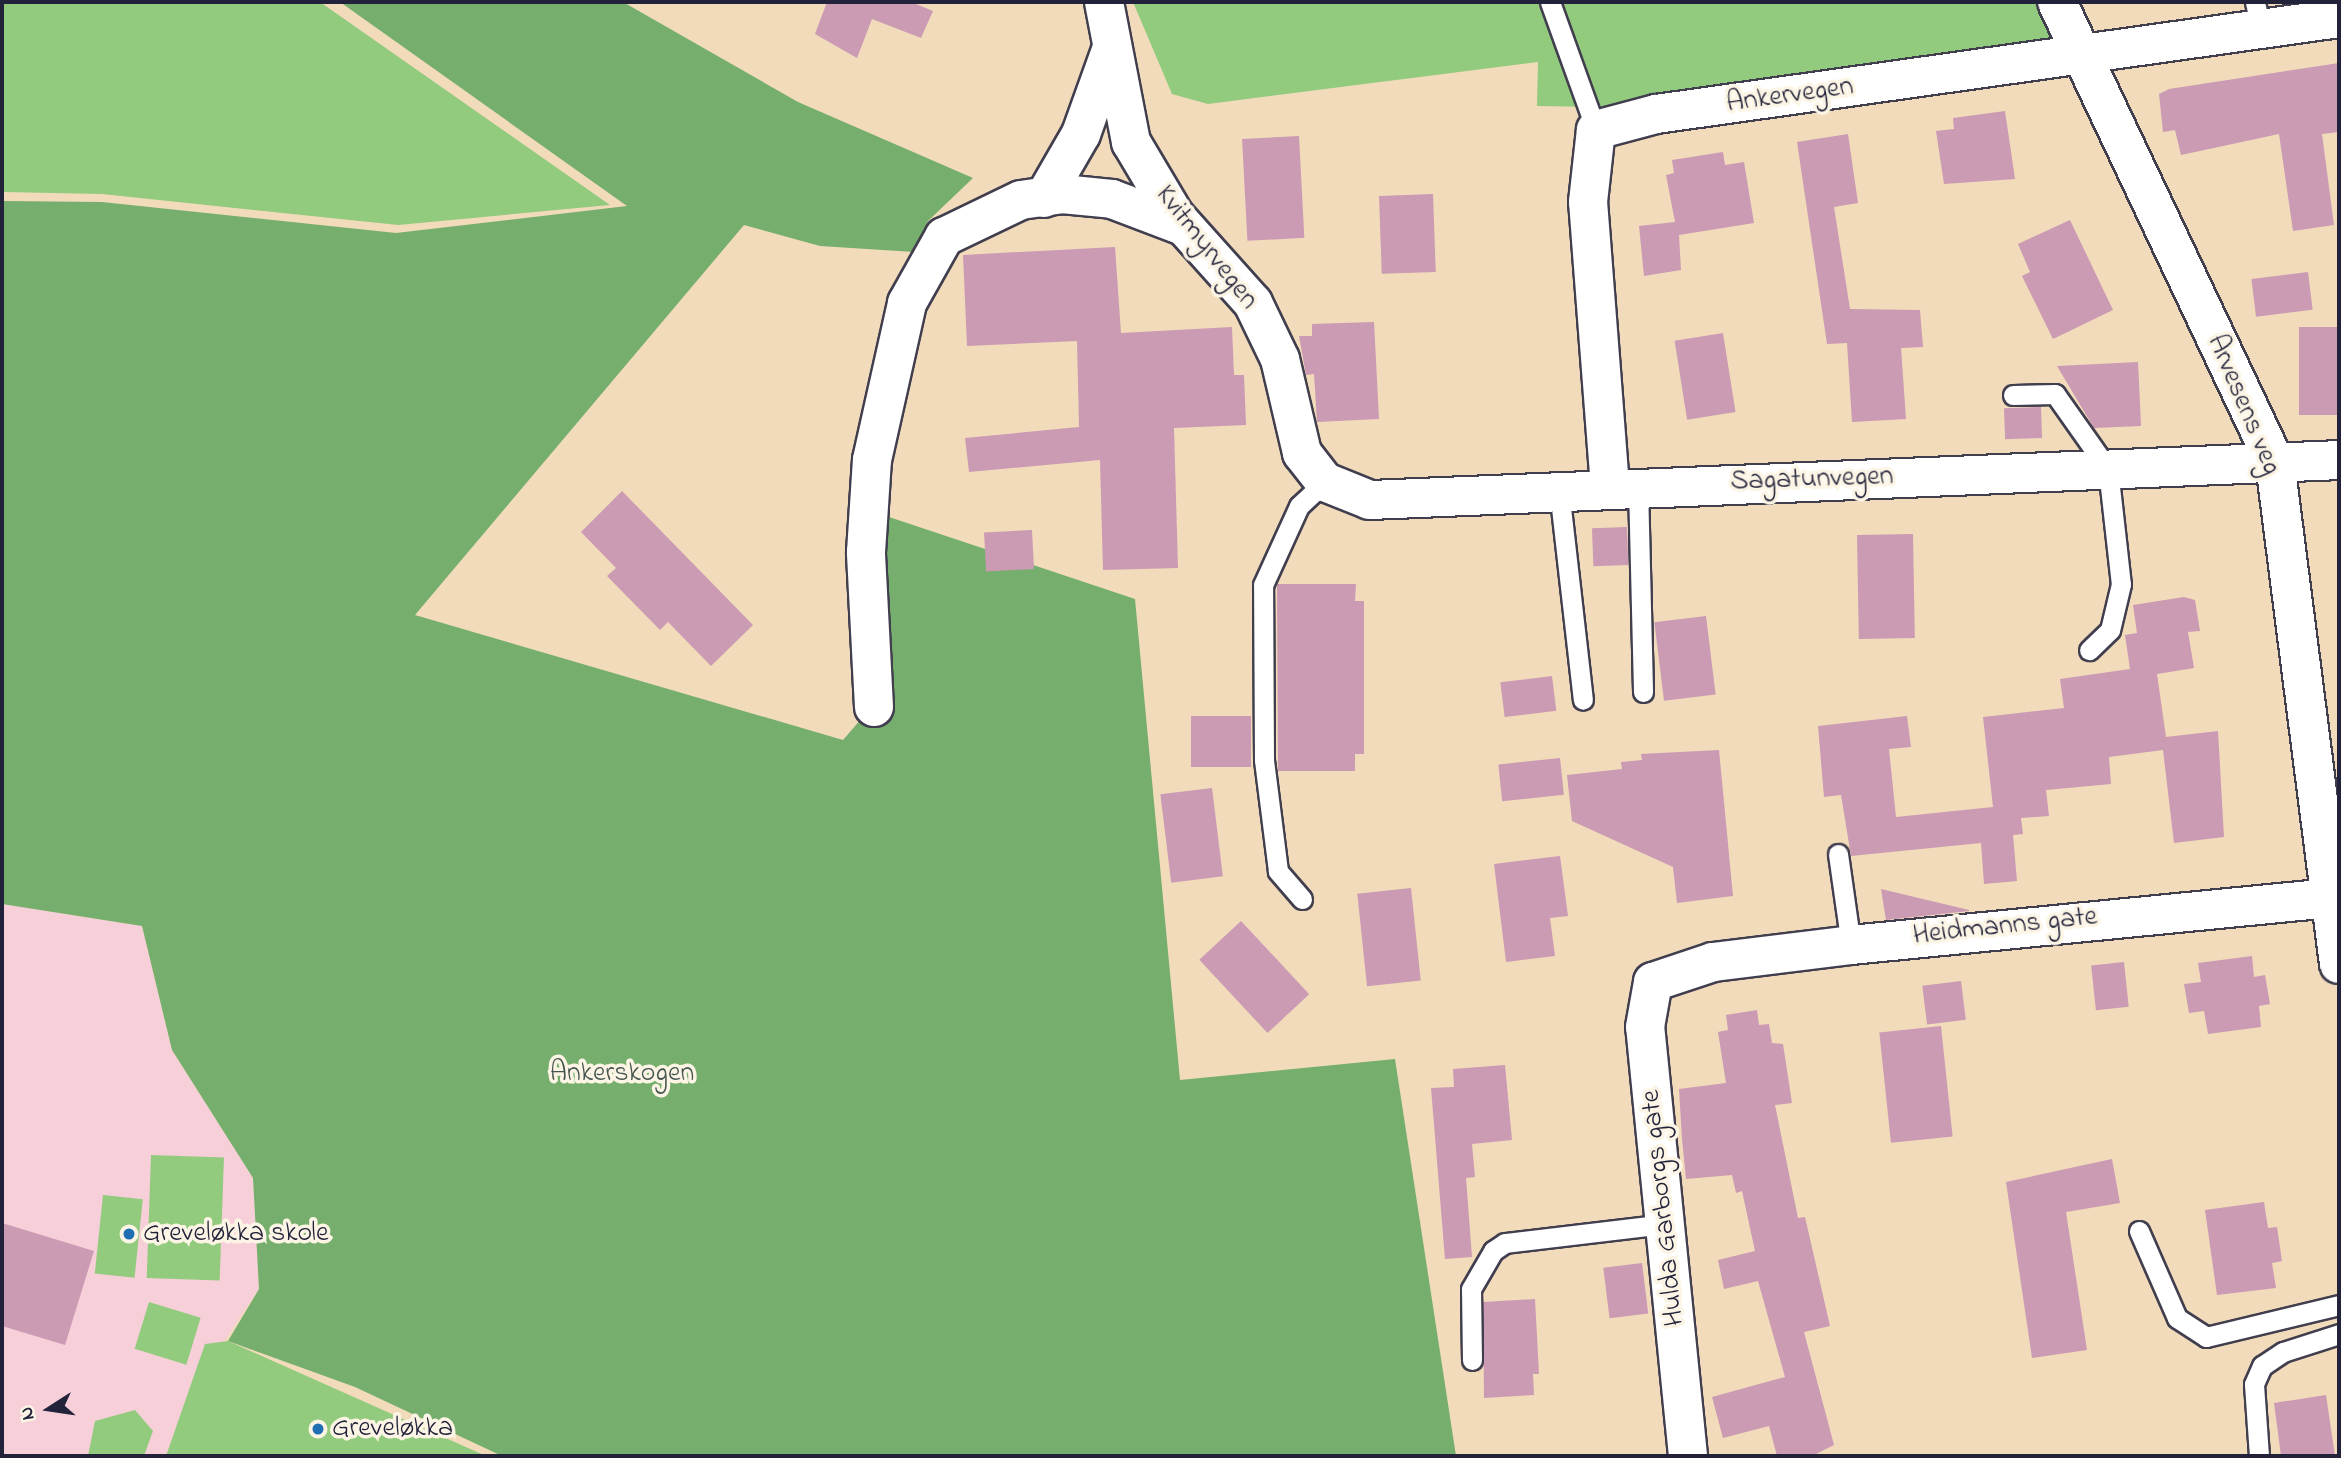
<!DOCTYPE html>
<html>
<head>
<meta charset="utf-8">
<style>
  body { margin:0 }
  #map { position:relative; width:2341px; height:1458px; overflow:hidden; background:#f1dbbb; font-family:"Indie Flower",sans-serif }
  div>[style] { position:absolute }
  .built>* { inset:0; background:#f6cfd8 }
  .green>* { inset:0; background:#93cb7e; transform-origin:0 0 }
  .forest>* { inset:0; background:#76af6d }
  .building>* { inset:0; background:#cb9ab3; transform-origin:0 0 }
  .roads { filter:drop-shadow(2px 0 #413e4e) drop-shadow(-2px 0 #413e4e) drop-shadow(0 2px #413e4e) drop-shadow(0 -2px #413e4e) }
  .lane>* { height:19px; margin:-9.5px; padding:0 9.5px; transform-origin:9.5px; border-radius:9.5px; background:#fff }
  .street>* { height:38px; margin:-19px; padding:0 19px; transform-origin:19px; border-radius:19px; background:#fff }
  .dots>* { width:19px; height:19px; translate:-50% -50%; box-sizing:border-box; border:4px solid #fcf5e5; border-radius:50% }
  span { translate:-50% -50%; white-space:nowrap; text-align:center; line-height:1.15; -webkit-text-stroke:7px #fcf5e5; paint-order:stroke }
  .street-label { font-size:28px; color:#22223b }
  .park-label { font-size:28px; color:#44554f }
  .poi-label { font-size:28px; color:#22223b }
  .left { translate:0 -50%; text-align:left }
  .frame { position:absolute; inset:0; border:4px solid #22223b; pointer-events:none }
  .north { position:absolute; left:14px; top:1374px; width:70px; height:70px; -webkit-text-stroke:5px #fcf5e5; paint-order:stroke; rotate:258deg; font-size:19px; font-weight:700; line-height:28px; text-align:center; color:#22223b }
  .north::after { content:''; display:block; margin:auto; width:24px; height:32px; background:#22223b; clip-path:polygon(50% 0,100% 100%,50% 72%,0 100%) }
</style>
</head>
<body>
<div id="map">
  <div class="built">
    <div style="clip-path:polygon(2px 904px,142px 926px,172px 1050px,253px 1178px,259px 1289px,215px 1355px,175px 1456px,2px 1456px)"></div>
  </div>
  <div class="green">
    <div style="clip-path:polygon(2px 2px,320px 2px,610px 205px,398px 225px,102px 194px,2px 192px)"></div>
    <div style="clip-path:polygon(1133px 2px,2037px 2px,2056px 41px,1599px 107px,1537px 106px,1538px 62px,1208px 104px,1172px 94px)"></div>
    <div style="left:151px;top:1155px;width:73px;height:123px;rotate:2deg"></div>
    <div style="left:103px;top:1195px;width:40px;height:79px;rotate:6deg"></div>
    <div style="left:149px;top:1302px;width:54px;height:49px;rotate:17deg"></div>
    <div style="clip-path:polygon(228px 1341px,486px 1456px,166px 1456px,205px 1344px)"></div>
    <div style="clip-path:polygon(135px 1410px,153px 1431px,144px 1456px,88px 1456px,95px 1421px)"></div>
  </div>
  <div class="forest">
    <div style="clip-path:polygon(340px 2px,623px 2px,798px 102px,973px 178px,928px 221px,914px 252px,820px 246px,744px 225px,415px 615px,843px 740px,887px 689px,877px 513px,1135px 599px,1180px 1080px,1395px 1059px,1456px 1456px,502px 1456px,355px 1387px,228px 1341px,259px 1289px,253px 1178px,172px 1050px,142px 926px,2px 904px,2px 201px,102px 202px,396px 233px,627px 206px)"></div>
  </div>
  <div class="building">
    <div style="clip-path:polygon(827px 2px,911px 2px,933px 11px,921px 38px,872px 19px,857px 58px,815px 34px)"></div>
    <div style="clip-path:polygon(2339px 63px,2339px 132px,2322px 134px,2334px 225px,2293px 231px,2279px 134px,2181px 155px,2175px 130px,2163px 132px,2159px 94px,2169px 89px)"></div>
    <div style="clip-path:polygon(2005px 111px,2015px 179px,1944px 184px,1936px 131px,1954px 129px,1953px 118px)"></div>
    <div style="clip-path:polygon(1848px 134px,1858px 203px,1834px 207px,1850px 309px,1920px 310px,1923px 347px,1901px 348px,1906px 419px,1852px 422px,1847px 343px,1827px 344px,1797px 142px)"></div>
    <div style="left:1299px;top:136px;width:102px;height:57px;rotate:87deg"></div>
    <div style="clip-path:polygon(1723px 152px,1725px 165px,1744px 162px,1754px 223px,1679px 235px,1681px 270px,1644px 276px,1639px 226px,1675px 222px,1666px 175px,1674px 173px,1672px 160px)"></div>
    <div style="left:1433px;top:194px;width:78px;height:54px;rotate:88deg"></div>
    <div style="clip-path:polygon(2070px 220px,2113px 310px,2053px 339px,2022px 276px,2030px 272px,2018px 244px)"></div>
    <div style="clip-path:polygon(1115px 247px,1121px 333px,1232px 327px,1234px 375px,1244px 375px,1246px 425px,1174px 428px,1178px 568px,1103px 570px,1100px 460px,969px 472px,965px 438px,1079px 427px,1077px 341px,967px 346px,963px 255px)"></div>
    <div style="left:2308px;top:272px;width:38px;height:57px;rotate:83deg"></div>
    <div style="clip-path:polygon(1374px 322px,1379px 419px,1317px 422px,1314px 374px,1306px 375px,1299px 336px,1312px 336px,1312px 324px)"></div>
    <div style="left:2339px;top:327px;width:88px;height:40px;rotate:90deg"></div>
    <div style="left:1723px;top:333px;width:80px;height:49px;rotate:81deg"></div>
    <div style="clip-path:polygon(2138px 362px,2141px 426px,2094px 428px,2057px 366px)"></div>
    <div style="left:2041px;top:407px;width:31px;height:37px;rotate:88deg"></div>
    <div style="clip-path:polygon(622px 491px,753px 625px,711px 666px,668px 622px,660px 630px,607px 576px,616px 568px,581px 532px)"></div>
    <div style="left:1627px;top:527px;width:38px;height:35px;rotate:88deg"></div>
    <div style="left:1032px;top:530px;width:39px;height:48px;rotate:87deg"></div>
    <div style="left:1913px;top:534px;width:104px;height:56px;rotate:89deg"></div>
    <div style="clip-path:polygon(1277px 584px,1356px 584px,1355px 601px,1364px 601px,1364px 754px,1355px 754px,1355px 771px,1278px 771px)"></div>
    <div style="clip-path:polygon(2184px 597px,2195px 600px,2200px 631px,2188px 632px,2194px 668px,2157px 674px,2166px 737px,2218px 731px,2224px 837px,2174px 843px,2163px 750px,2109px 757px,2111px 784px,2046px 790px,2049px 816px,2021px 818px,2023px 834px,2013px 835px,2017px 881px,1984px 884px,1981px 843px,1851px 856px,1841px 795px,1824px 797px,1818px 726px,1907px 716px,1911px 747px,1889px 749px,1896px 817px,1993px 807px,1983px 717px,2064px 708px,2060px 679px,2130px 669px,2125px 635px,2137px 633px,2133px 605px)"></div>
    <div style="left:1706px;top:616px;width:79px;height:52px;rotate:83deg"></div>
    <div style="left:1552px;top:676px;width:35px;height:52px;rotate:83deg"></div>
    <div style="left:1191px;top:716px;width:60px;height:51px"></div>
    <div style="clip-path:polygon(1719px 750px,1733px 896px,1677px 903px,1673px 867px,1572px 821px,1567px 775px,1622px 769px,1621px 762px,1642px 760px,1641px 754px)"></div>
    <div style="left:1560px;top:758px;width:37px;height:62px;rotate:84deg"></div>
    <div style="left:1212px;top:788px;width:89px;height:52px;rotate:83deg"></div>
    <div style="clip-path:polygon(1560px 856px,1568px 916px,1550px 918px,1555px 956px,1506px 962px,1494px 864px)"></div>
    <div style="left:1411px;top:888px;width:93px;height:54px;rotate:84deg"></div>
    <div style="clip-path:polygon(1881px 889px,1969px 910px,1969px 911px,1886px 920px)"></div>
    <div style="left:1241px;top:921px;width:100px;height:57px;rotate:47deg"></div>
    <div style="clip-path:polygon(2252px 956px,2254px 977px,2265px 975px,2270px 1004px,2259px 1006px,2261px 1027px,2208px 1034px,2204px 1011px,2189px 1013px,2184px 984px,2201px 982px,2198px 963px)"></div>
    <div style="left:2124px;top:962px;width:45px;height:33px;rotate:84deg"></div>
    <div style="left:1961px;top:981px;width:39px;height:39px;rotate:83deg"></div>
    <div style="clip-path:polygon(1757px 1010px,1759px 1025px,1769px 1024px,1772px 1043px,1783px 1044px,1792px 1103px,1775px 1105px,1798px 1218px,1805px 1217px,1830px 1326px,1804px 1332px,1834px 1445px,1812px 1456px,1777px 1456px,1769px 1426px,1723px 1438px,1712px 1397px,1785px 1377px,1758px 1281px,1724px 1289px,1718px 1260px,1755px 1251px,1742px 1191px,1736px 1193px,1732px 1175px,1686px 1179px,1682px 1139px,1679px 1089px,1726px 1083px,1718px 1032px,1728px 1030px,1726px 1015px)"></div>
    <div style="left:1941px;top:1026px;width:111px;height:62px;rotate:84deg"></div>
    <div style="clip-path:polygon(1505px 1065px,1512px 1140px,1472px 1144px,1475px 1177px,1466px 1178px,1472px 1257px,1445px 1259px,1431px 1088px,1454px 1087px,1453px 1069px)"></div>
    <div style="clip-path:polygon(2112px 1159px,2120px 1203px,2066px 1212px,2087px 1350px,2032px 1358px,2006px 1182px)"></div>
    <div style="clip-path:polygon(2264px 1202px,2268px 1228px,2277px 1227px,2282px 1261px,2272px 1263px,2276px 1288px,2217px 1295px,2205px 1210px)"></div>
    <div style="clip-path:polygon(2px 1223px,94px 1251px,65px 1345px,2px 1326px)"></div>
    <div style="left:1642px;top:1263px;width:51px;height:39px;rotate:83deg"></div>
    <div style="clip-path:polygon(1535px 1299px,1539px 1374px,1533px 1374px,1534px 1395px,1484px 1398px,1483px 1302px)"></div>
    <div style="clip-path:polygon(2326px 1395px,2335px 1456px,2281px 1456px,2274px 1403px)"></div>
  </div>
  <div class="roads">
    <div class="lane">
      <div style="left:1550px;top:2px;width:136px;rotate:70.2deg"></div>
      <div style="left:2255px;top:2px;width:29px;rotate:78deg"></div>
      <div style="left:2013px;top:395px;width:42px;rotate:-1.4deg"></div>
      <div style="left:2055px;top:394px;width:92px;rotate:54.8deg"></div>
      <div style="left:2108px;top:469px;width:116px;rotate:83.6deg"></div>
      <div style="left:2121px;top:584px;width:47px;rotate:103.4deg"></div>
      <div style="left:2110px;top:630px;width:29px;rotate:136deg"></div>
      <div style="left:1638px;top:486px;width:206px;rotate:88.6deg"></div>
      <div style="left:1559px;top:490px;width:211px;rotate:83.5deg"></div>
      <div style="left:1838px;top:854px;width:92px;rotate:81.9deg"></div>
      <div style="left:1302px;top:899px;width:37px;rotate:-131deg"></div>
      <div style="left:1278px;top:871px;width:112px;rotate:-97.2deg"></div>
      <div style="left:1264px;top:760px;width:175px;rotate:-90.3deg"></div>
      <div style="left:1263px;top:585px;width:87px;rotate:-65.5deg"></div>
      <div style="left:1299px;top:506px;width:35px;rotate:-43deg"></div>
      <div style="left:2139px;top:1231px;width:95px;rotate:66.4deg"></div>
      <div style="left:2177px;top:1318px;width:35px;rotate:33deg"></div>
      <div style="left:2206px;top:1337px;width:137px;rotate:-13.5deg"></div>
      <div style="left:1472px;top:1360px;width:71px;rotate:-90.8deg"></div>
      <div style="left:1471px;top:1289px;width:44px;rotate:-59.9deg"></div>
      <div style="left:1493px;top:1251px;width:14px;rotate:-34deg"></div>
      <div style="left:1505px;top:1243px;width:161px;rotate:-6.8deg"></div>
      <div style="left:2259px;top:1456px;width:72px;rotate:-94deg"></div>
      <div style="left:2254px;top:1384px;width:20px;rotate:-66deg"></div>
      <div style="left:2262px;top:1366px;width:25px;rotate:-34deg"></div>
      <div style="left:2283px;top:1352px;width:59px;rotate:-17.8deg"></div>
    </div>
    <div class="street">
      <div style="left:1104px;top:2px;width:143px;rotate:79.1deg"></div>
      <div style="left:1131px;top:142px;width:86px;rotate:59.3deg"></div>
      <div style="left:1175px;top:216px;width:117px;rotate:48.1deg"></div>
      <div style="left:1253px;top:303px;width:62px;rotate:64.3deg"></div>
      <div style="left:1280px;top:359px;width:97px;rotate:76.8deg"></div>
      <div style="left:1302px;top:453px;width:37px;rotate:52deg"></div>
      <div style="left:1325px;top:482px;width:48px;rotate:21.8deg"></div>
      <div style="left:1370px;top:500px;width:970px;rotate:-2.36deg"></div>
      <div style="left:2057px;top:2px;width:510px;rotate:64.69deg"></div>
      <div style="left:2275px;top:463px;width:505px;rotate:82.72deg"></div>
      <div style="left:1044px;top:198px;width:74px;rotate:-60deg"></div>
      <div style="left:1081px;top:134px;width:89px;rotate:-70.3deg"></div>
      <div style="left:1610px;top:487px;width:286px;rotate:-94.4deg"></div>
      <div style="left:1588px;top:202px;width:72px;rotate:-83.7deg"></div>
      <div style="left:1596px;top:130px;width:62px;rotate:-14.9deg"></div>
      <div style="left:1656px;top:114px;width:690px;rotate:-8deg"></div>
      <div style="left:874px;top:707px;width:155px;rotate:-93deg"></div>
      <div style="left:866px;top:552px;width:92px;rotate:-86.3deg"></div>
      <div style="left:872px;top:460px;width:161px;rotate:-77.4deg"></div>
      <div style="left:907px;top:303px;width:76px;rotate:-60.7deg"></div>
      <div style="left:944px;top:237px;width:85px;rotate:-25.7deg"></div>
      <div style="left:1021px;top:200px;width:41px;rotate:-8.3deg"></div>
      <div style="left:1062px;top:194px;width:50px;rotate:5.7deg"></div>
      <div style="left:1112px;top:199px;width:76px;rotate:20.8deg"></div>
      <div style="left:1688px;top:1456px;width:431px;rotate:-95.7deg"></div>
      <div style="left:1645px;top:1027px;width:46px;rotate:-79.9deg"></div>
      <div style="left:1653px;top:982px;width:63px;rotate:-18.4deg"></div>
      <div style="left:1713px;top:962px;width:139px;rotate:-7deg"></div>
      <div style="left:1851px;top:945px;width:490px;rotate:-5.6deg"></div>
    </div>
  </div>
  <div class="dots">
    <div style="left:129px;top:1234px;background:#1f6fb2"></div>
    <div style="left:318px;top:1429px;background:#1f6fb2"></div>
  </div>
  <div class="street-label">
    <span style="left:1790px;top:96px;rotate:-8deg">Ankervegen</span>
    <span style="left:1206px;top:248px;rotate:52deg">Kvitmyrvegen</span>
    <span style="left:2243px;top:405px;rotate:67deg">Arvesens veg</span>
    <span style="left:1812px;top:480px;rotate:-2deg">Sagatunvegen</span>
    <span style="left:2005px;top:927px;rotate:-6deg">Heidmanns gate</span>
    <span style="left:1664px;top:1208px;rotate:-96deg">Hulda Garborgs gate</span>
  </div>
  <div class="park-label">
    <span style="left:622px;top:1074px">Ankerskogen</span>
  </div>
  <div class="poi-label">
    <span class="left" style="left:143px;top:1234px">Greveløkka skole</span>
    <span class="left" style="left:332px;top:1429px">Greveløkka</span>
  </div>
  <div class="frame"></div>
  <div class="north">N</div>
</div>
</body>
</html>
